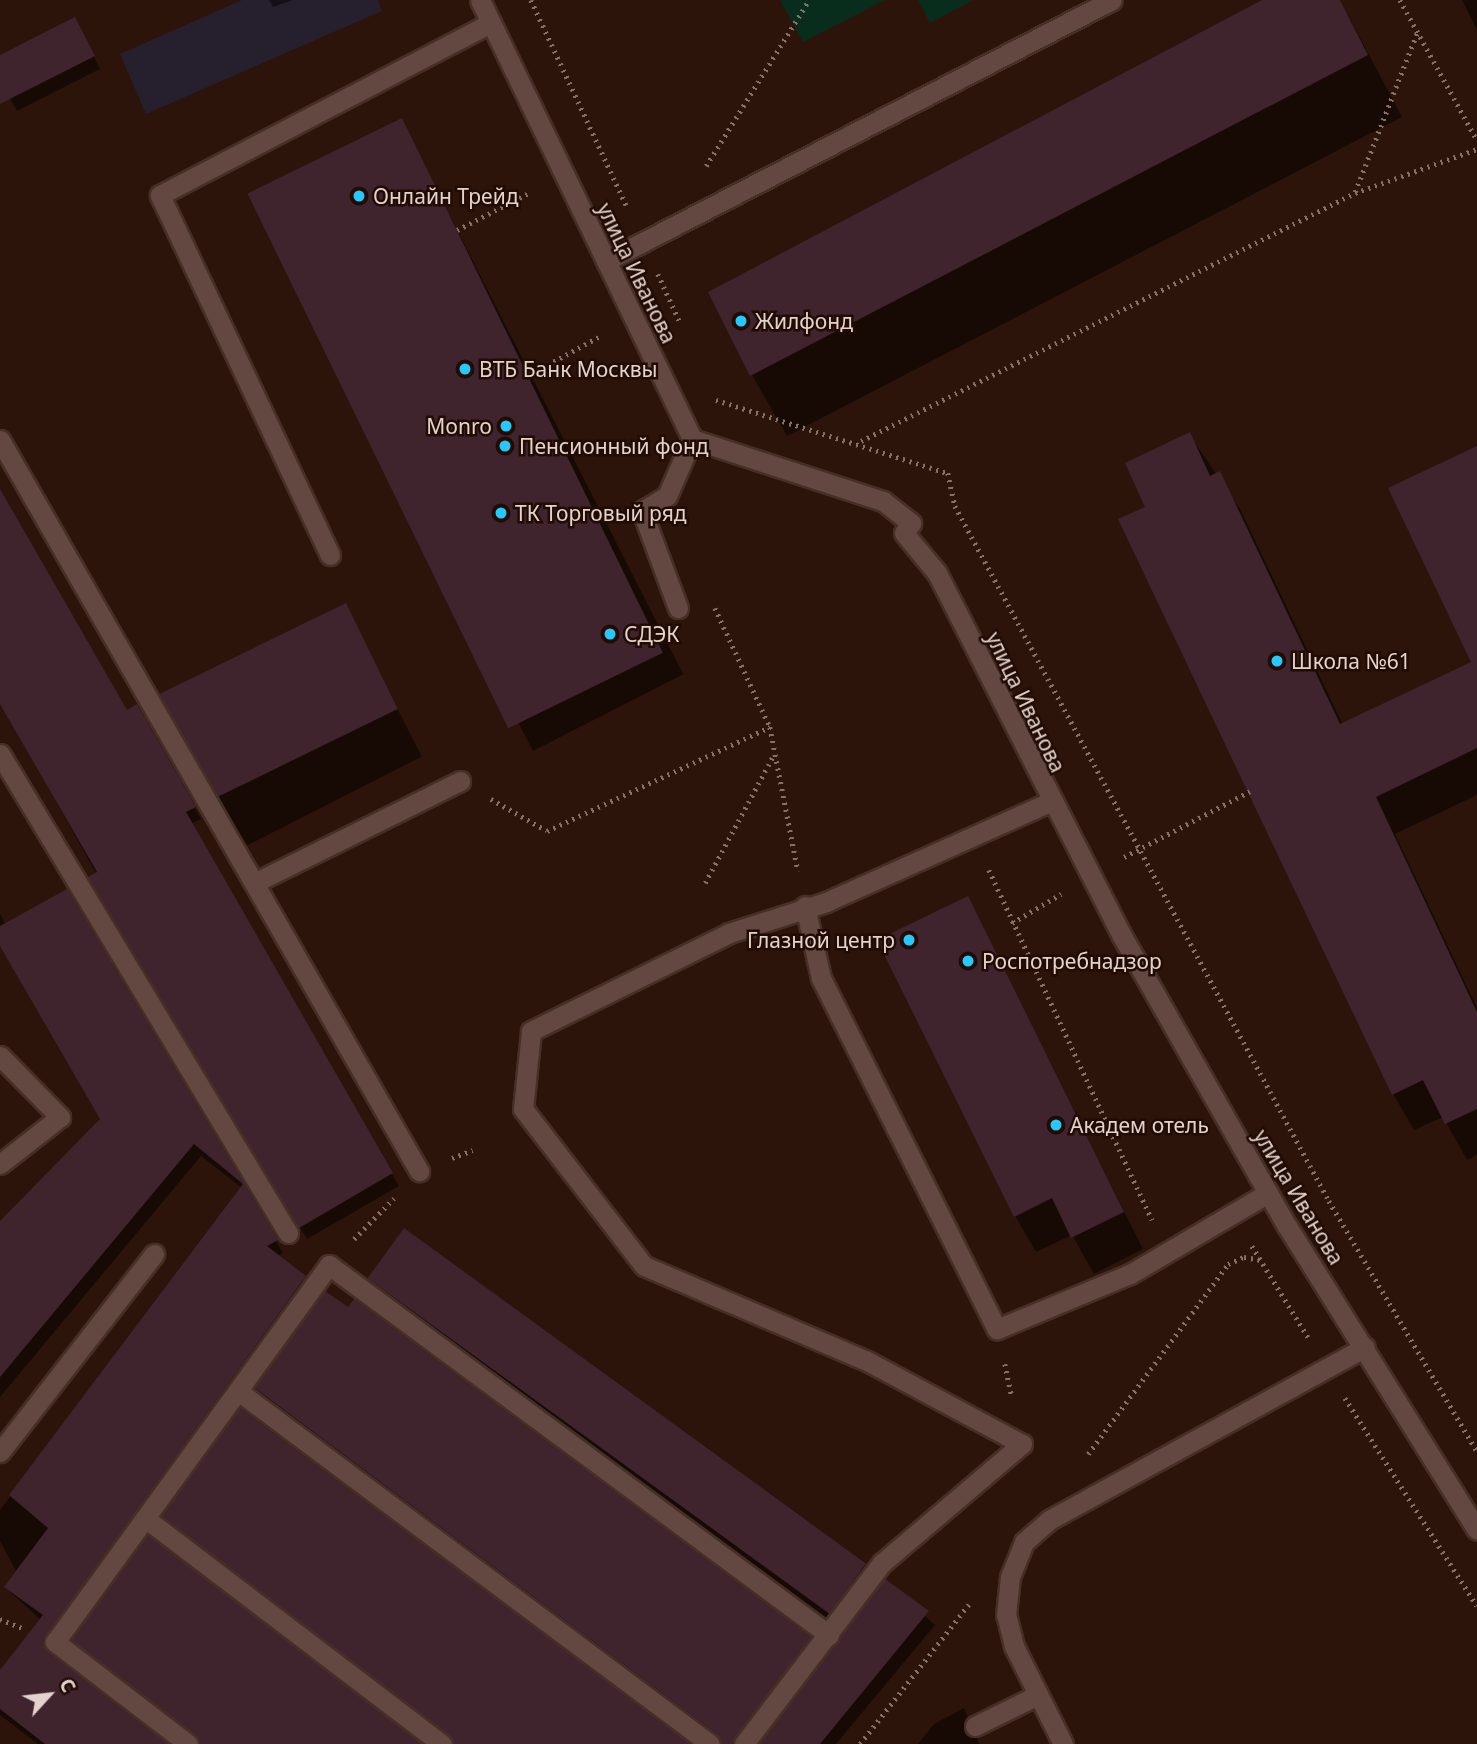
<!DOCTYPE html>
<html>
<head>
<meta charset="utf-8">
<style>
  body { margin:0 }
  #map { position:relative; width:1477px; height:1744px; overflow:hidden; background:#2c140a; font-family:"Noto Sans",sans-serif }
  div>[style] { position:absolute }
  .commercial>* { inset:0; background:#261f2e }
  .green>* { inset:0; background:#092d1d }
  .shadow>* { inset:0; background:#0007; transform-origin:0 0 }
  .building>* { inset:0; background:#3f242e; transform-origin:0 0 }
  .path>* { height:4.5px; margin-top:-2.25px; transform-origin:0; background:repeating-linear-gradient(90deg,#867068 0 2px,transparent 0 7px) }
  .roads { filter:drop-shadow(2px 0 #462f25) drop-shadow(-2px 0 #462f25) drop-shadow(0 2px #462f25) drop-shadow(0 -2px #462f25) }
  .service>* { height:19px; margin:-9.5px; padding:0 9.5px; transform-origin:9.5px; border-radius:9.5px; background:#634842 }
  .tertiary>* { height:19px; margin:-9.5px; padding:0 9.5px; transform-origin:9.5px; border-radius:9.5px; background:#634842 }
  .dots>* { width:19px; height:19px; translate:-50% -50%; box-sizing:border-box; border:4px solid #210b03; border-radius:50% }
  span { translate:-50% -50%; white-space:nowrap; text-align:center; line-height:1.15; -webkit-text-stroke:5px #210b03; paint-order:stroke }
  .poi-label { font-size:21px; color:#e4d2cc }
  .left { translate:0 -50%; text-align:left }
  .right { translate:-100% -50%; text-align:right }
  .street-label { font-size:21px; color:#e4d2cc }
  .north { position:absolute; left:14px; top:1660px; width:70px; height:70px; -webkit-text-stroke:5px #210b03; paint-order:stroke; rotate:63deg; font-size:19px; font-weight:700; line-height:28px; text-align:center; color:#e4d2cc }
  .north::after { content:''; display:block; margin:auto; width:24px; height:32px; background:#e4d2cc; clip-path:polygon(50% 0,100% 100%,50% 72%,0 100%) }
</style>
</head>
<body>
<div id="map">
  <div class="commercial">
    <div style="clip-path:polygon(242px 0,378px 0,382px 11px,146px 114px,120px 54px)"></div>
  </div>
  <div class="green">
    <div style="clip-path:polygon(780px 0,885px 0,803px 42px)"></div>
    <div style="clip-path:polygon(918px 0,973px 0,930px 23px)"></div>
  </div>
  <div class="shadow">
    <div style="clip-path:polygon(269px 0,293px 0,273px 7px)"></div>
    <div style="clip-path:polygon(1265px 0,1340px 0,1402px 117px,787px 436px,752px 375px)"></div>
    <div style="clip-path:polygon(1462px 0,1477px 0,1477px 30px)"></div>
    <div style="clip-path:polygon(81px 31px,100px 69px,17px 111px,0 80px,0 57px)"></div>
    <div style="left:401px;top:120px;width:622px;height:169px;rotate:63deg"></div>
    <div style="clip-path:polygon(1189px 434px,1240px 509px,1343px 725px,1474px 663px,1477px 448px,1477px 795px,1395px 834px,1477px 1008px,1477px 1155px,1467px 1160px,1443px 1117px,1414px 1130px,1393px 1094px,1148px 507px)"></div>
    <div style="clip-path:polygon(0 492px,126px 712px,137px 707px,201px 819px,191px 824px,399px 1186px,307px 1239px,185px 1034px,0 700px)"></div>
    <div style="left:345px;top:606px;width:169px;height:203px;rotate:63deg"></div>
    <div style="clip-path:polygon(967px 898px,1143px 1249px,1094px 1274px,1072px 1235px,1036px 1252px,1015px 1216px)"></div>
    <div style="clip-path:polygon(0 914px,6px 925px,0 942px)"></div>
    <div style="clip-path:polygon(165px 1055px,283px 1253px,277px 1256px,312px 1289px,49px 1653px,165px 1744px,38px 1744px,0 1715px,0 1672px,41px 1620px,6px 1588px,17px 1573px,0 1541px,0 1510px,242px 1188px,201px 1156px,0 1397px,0 1223px)"></div>
    <div style="clip-path:polygon(370px 1279px,864px 1565px,871px 1577px,833px 1628px,377px 1291px)"></div>
    <div style="clip-path:polygon(257px 1388px,809px 1638px,816px 1650px,745px 1744px,723px 1744px,264px 1400px)"></div>
    <div style="clip-path:polygon(164px 1516px,687px 1744px,455px 1744px,171px 1528px)"></div>
    <div style="clip-path:polygon(886px 1581px,935px 1625px,836px 1744px,762px 1744px)"></div>
    <div style="clip-path:polygon(74px 1640px,419px 1744px,198px 1744px)"></div>
    <div style="clip-path:polygon(964px 1708px,979px 1744px,918px 1744px,934px 1724px)"></div>
  </div>
  <div class="building">
    <div style="clip-path:polygon(1262px 0,1340px 0,1368px 55px,750px 376px,708px 292px)"></div>
    <div style="clip-path:polygon(75px 17px,95px 56px,0 104px,0 55px)"></div>
    <div style="left:402px;top:118px;width:595px;height:172px;rotate:64deg"></div>
    <div style="clip-path:polygon(1190px 432px,1210px 476px,1220px 471px,1340px 724px,1471px 662px,1388px 488px,1477px 446px,1477px 748px,1376px 797px,1477px 1012px,1477px 1109px,1445px 1124px,1423px 1080px,1392px 1095px,1118px 519px,1145px 507px,1125px 463px)"></div>
    <div style="clip-path:polygon(0 489px,127px 710px,137px 704px,196px 807px,186px 812px,393px 1173px,299px 1228px,88px 877px,97px 872px,0 704px)"></div>
    <div style="left:346px;top:603px;width:118px;height:207px;rotate:64deg"></div>
    <div style="clip-path:polygon(67px 889px,278px 1240px,267px 1246px,306px 1276px,43px 1640px,48px 1652px,168px 1744px,45px 1744px,0 1709px,0 1670px,43px 1615px,4px 1587px,48px 1528px,9px 1495px,243px 1184px,194px 1144px,0 1377px,0 1221px,100px 1119px,0 946px,0 926px)"></div>
    <div style="clip-path:polygon(968px 896px,1124px 1212px,1071px 1238px,1052px 1198px,1014px 1217px,877px 940px)"></div>
    <div style="left:404px;top:1228px;width:571px;height:62px;rotate:36deg"></div>
    <div style="clip-path:polygon(325px 1291px,348px 1307px,354px 1299px,811px 1637px,732px 1744px,722px 1744px,717px 1734px,255px 1388px)"></div>
    <div style="clip-path:polygon(240px 1408px,690px 1744px,454px 1744px,162px 1516px)"></div>
    <div style="clip-path:polygon(148px 1535px,422px 1744px,200px 1744px,72px 1640px)"></div>
    <div style="clip-path:polygon(885px 1579px,929px 1611px,820px 1744px,759px 1744px)"></div>
  </div>
  <div class="path">
    <div style="left:531px;top:0;width:230px;rotate:65.1deg"></div>
    <div style="left:1400px;top:0;width:160px;rotate:61.2deg"></div>
    <div style="left:706px;top:166px;width:195px;rotate:-58.2deg"></div>
    <div style="left:1355px;top:192px;width:171px;rotate:-68.7deg"></div>
    <div style="left:457px;top:230px;width:83px;rotate:-27.2deg"></div>
    <div style="left:658px;top:274px;width:51px;rotate:65.5deg"></div>
    <div style="left:529px;top:375px;width:83px;rotate:-28.7deg"></div>
    <div style="left:716px;top:400px;width:243px;rotate:17.5deg"></div>
    <div style="left:948px;top:473px;width:34px;rotate:78deg"></div>
    <div style="left:955px;top:506px;width:789px;rotate:61.71deg"></div>
    <div style="left:1329px;top:1201px;width:291px;rotate:59.4deg"></div>
    <div style="left:861px;top:441px;width:553px;rotate:-26.66deg"></div>
    <div style="left:1355px;top:193px;width:130px;rotate:-19.8deg"></div>
    <div style="left:715px;top:608px;width:131px;rotate:65.2deg"></div>
    <div style="left:770px;top:727px;width:147px;rotate:79deg"></div>
    <div style="left:491px;top:799px;width:64px;rotate:29.7deg"></div>
    <div style="left:547px;top:831px;width:246px;rotate:-25deg"></div>
    <div style="left:1124px;top:857px;width:142px;rotate:-27.6deg"></div>
    <div style="left:989px;top:870px;width:386px;rotate:65deg"></div>
    <div style="left:705px;top:883px;width:142px;rotate:-61.8deg"></div>
    <div style="left:1012px;top:923px;width:57px;rotate:-30.6deg"></div>
    <div style="left:452px;top:1158px;width:22px;rotate:-21deg"></div>
    <div style="left:354px;top:1239px;width:57px;rotate:-45.7deg"></div>
    <div style="left:1252px;top:1246px;width:107px;rotate:58.4deg"></div>
    <div style="left:1005px;top:1364px;width:34px;rotate:78deg"></div>
    <div style="left:1345px;top:1398px;width:246px;rotate:57.6deg"></div>
    <div style="left:1088px;top:1454px;width:236px;rotate:-53.6deg"></div>
    <div style="left:1228px;top:1264px;width:17px;rotate:-24deg"></div>
    <div style="left:1244px;top:1257px;width:17px;rotate:10deg"></div>
    <div style="left:0;top:1619px;width:24px;rotate:22deg"></div>
    <div style="left:860px;top:1744px;width:177px;rotate:-52.1deg"></div>
  </div>
  <div class="roads">
    <div class="service">
      <div style="left:606px;top:261px;width:569px;rotate:-27.29deg"></div>
      <div style="left:0;top:440px;width:843px;rotate:60.18deg"></div>
      <div style="left:330px;top:555px;width:398px;rotate:-115.3deg"></div>
      <div style="left:160px;top:195px;width:373px;rotate:-27.5deg"></div>
      <div style="left:678px;top:608px;width:103px;rotate:-110.4deg"></div>
      <div style="left:642px;top:511px;width:29px;rotate:-31deg"></div>
      <div style="left:667px;top:496px;width:62px;rotate:-66.3deg"></div>
      <div style="left:0;top:754px;width:559px;rotate:58.98deg"></div>
      <div style="left:254px;top:883px;width:230px;rotate:-26.3deg"></div>
      <div style="left:805px;top:906px;width:74px;rotate:77.5deg"></div>
      <div style="left:821px;top:978px;width:393px;rotate:63.4deg"></div>
      <div style="left:997px;top:1329px;width:144px;rotate:-22.5deg"></div>
      <div style="left:1130px;top:1274px;width:160px;rotate:-30.4deg"></div>
      <div style="left:0;top:1056px;width:86px;rotate:45.5deg"></div>
      <div style="left:60px;top:1117px;width:76px;rotate:141.9deg"></div>
      <div style="left:238px;top:1391px;width:589px;rotate:36.79deg"></div>
      <div style="left:0;top:1452px;width:251px;rotate:-52.1deg"></div>
      <div style="left:145px;top:1518px;width:373px;rotate:37.3deg"></div>
      <div style="left:975px;top:1726px;width:70px;rotate:-26.2deg"></div>
      <div style="left:188px;top:1744px;width:168px;rotate:-142.5deg"></div>
      <div style="left:55px;top:1642px;width:466px;rotate:-54deg"></div>
      <div style="left:329px;top:1265px;width:622px;rotate:36.5deg"></div>
      <div style="left:744px;top:1744px;width:228px;rotate:-52.7deg"></div>
      <div style="left:882px;top:1563px;width:184px;rotate:-40.4deg"></div>
      <div style="left:1022px;top:1444px;width:176px;rotate:-151.8deg"></div>
      <div style="left:867px;top:1361px;width:242px;rotate:-156.9deg"></div>
      <div style="left:644px;top:1266px;width:198px;rotate:-127.6deg"></div>
      <div style="left:523px;top:1109px;width:78px;rotate:-84.1deg"></div>
      <div style="left:531px;top:1031px;width:221px;rotate:-26.3deg"></div>
      <div style="left:729px;top:933px;width:102px;rotate:-17.7deg"></div>
      <div style="left:826px;top:902px;width:245px;rotate:-24.1deg"></div>
      <div style="left:1063px;top:1744px;width:110px;rotate:-116.6deg"></div>
      <div style="left:1014px;top:1646px;width:32px;rotate:-104deg"></div>
      <div style="left:1006px;top:1615px;width:38px;rotate:-84deg"></div>
      <div style="left:1010px;top:1577px;width:38px;rotate:-68deg"></div>
      <div style="left:1024px;top:1542px;width:33px;rotate:-41deg"></div>
      <div style="left:1049px;top:1520px;width:360px;rotate:-28.7deg"></div>
    </div>
    <div class="tertiary">
      <div style="left:480px;top:0;width:488px;rotate:64.2deg"></div>
      <div style="left:692px;top:439px;width:201px;rotate:18deg"></div>
      <div style="left:883px;top:501px;width:36px;rotate:38deg"></div>
      <div style="left:911px;top:523px;width:12px;rotate:125deg"></div>
      <div style="left:904px;top:533px;width:52px;rotate:50.5deg"></div>
      <div style="left:937px;top:573px;width:407px;rotate:63deg"></div>
      <div style="left:1122px;top:936px;width:334px;rotate:60.4deg"></div>
      <div style="left:1287px;top:1226px;width:358px;rotate:58deg"></div>
    </div>
  </div>
  <div class="dots">
    <div style="left:359px;top:196px;background:#25c9fe"></div>
    <div style="left:741px;top:321px;background:#25c9fe"></div>
    <div style="left:465px;top:369px;background:#25c9fe"></div>
    <div style="left:506px;top:426px;background:#25c9fe"></div>
    <div style="left:505px;top:446px;background:#25c9fe"></div>
    <div style="left:501px;top:513px;background:#25c9fe"></div>
    <div style="left:610px;top:634px;background:#25c9fe"></div>
    <div style="left:1277px;top:661px;background:#25c9fe"></div>
    <div style="left:909px;top:940px;background:#25c9fe"></div>
    <div style="left:968px;top:961px;background:#25c9fe"></div>
    <div style="left:1056px;top:1125px;background:#25c9fe"></div>
  </div>
  <div class="poi-label">
    <span class="left" style="left:373px;top:196px">Онлайн Трейд</span>
    <span class="left" style="left:755px;top:321px">Жилфонд</span>
    <span class="left" style="left:479px;top:369px">ВТБ Банк Москвы</span>
    <span class="right" style="left:492px;top:426px">Monro</span>
    <span class="left" style="left:519px;top:446px">Пенсионный фонд</span>
    <span class="left" style="left:515px;top:513px">ТК Торговый ряд</span>
    <span class="left" style="left:624px;top:634px">СДЭК</span>
    <span class="left" style="left:1291px;top:661px">Школа №61</span>
    <span class="right" style="left:895px;top:940px">Глазной центр</span>
    <span class="left" style="left:982px;top:961px">Роспотребнадзор</span>
    <span class="left" style="left:1070px;top:1125px">Академ отель</span>
  </div>
  <div class="street-label">
    <span style="left:637px;top:273px;rotate:64deg">улица Иванова</span>
    <span style="left:1026px;top:702px;rotate:64deg">улица Иванова</span>
    <span style="left:1299px;top:1197px;rotate:59deg">улица Иванова</span>
  </div>
  <div class="north">С</div>
</div>
</body>
</html>
